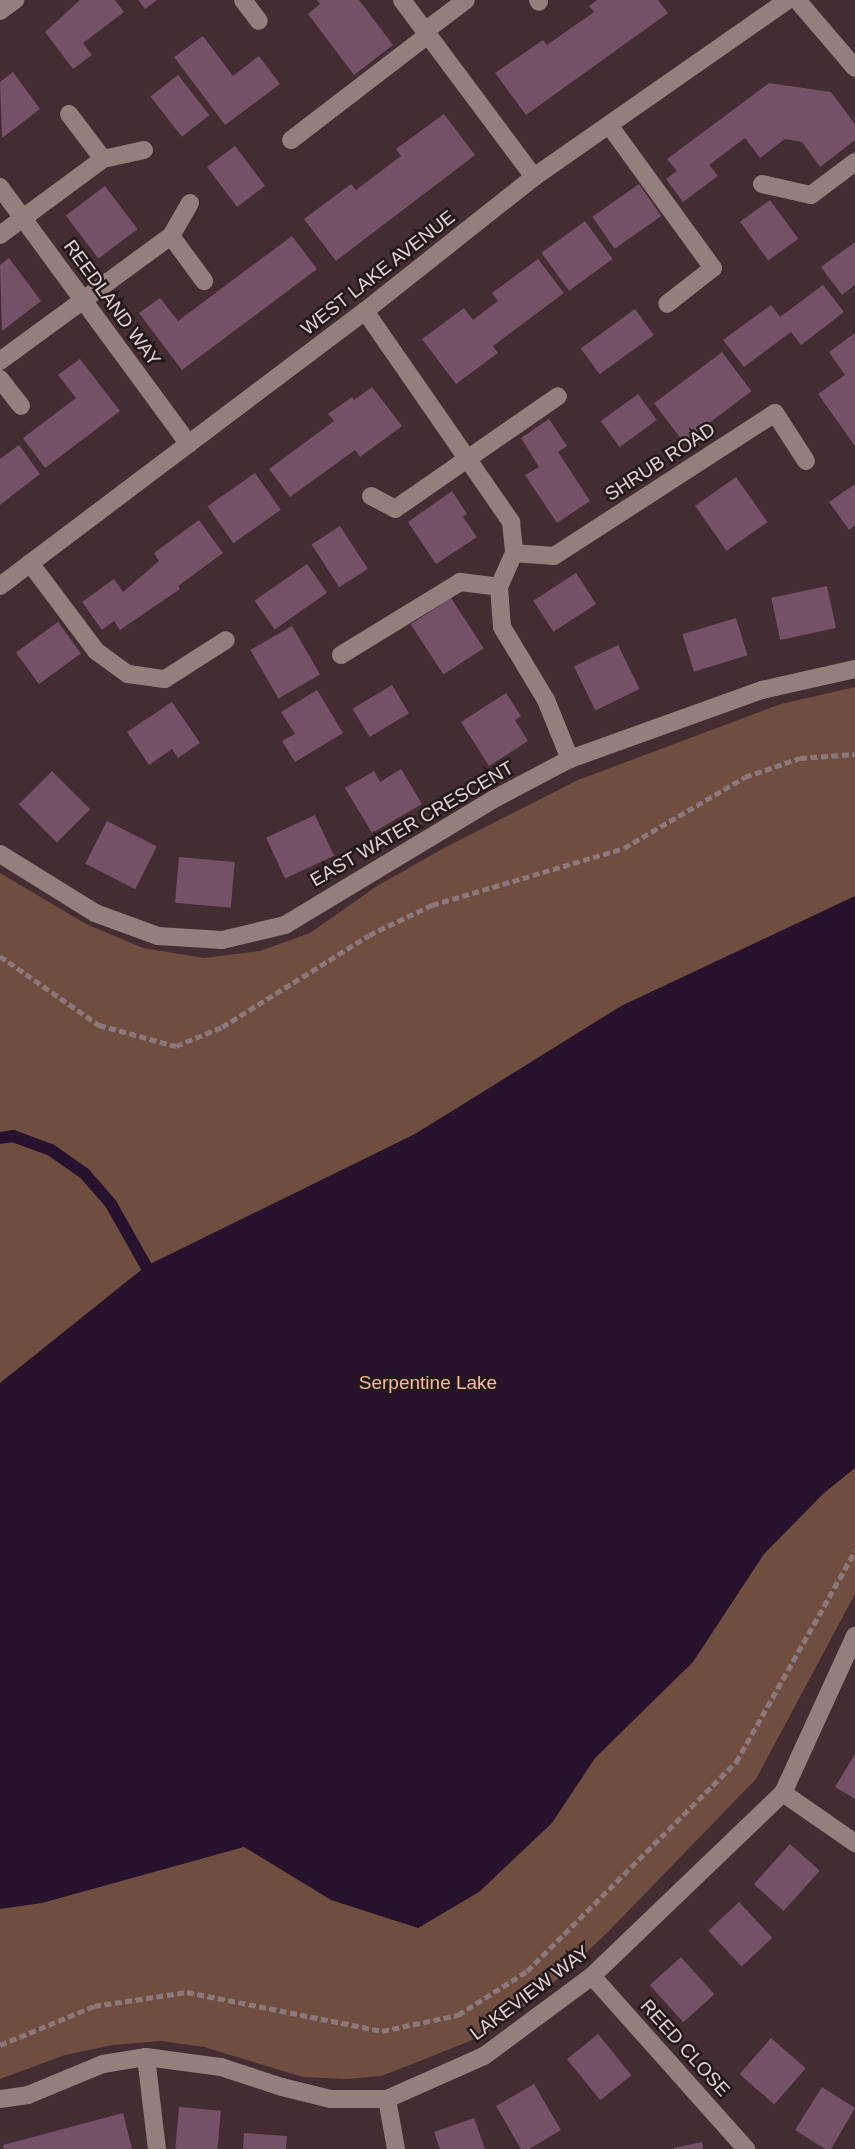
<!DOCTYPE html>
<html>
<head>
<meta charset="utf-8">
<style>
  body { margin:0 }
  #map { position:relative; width:855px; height:2149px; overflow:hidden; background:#432c32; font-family:Helvetica,sans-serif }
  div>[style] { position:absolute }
  .green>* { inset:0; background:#6f4e40 }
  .water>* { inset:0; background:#27122d }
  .stream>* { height:12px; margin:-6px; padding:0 6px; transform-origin:6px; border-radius:6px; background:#27122d }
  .building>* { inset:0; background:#745167; transform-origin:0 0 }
  .path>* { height:4.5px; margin-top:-2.25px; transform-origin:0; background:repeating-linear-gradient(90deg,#8b787d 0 7px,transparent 0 10.5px) }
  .minor>* { height:18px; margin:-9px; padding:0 9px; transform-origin:9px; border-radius:9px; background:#947f7d }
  span { translate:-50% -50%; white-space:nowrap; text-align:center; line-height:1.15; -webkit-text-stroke:5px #22181a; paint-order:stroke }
  .street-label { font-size:19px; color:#e2d2d6 }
  .park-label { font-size:19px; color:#fbb89a }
</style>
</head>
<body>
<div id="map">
  <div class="green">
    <div style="clip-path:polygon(855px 687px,855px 1594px,756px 1779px,606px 1934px,538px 1997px,480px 2037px,420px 2061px,381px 2076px,347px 2079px,303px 2077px,204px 2047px,161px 2041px,113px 2045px,65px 2055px,0 2079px,0 873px,86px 924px,143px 948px,204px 958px,260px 951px,310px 933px,377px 886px,444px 848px,578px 780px,781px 704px)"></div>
  </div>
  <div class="water">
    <div style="clip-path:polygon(855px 896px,855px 1468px,824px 1493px,764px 1554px,693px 1662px,595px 1758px,552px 1823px,479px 1892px,418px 1928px,331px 1900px,244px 1847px,42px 1903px,0 1909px,0 1383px,146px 1266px,415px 1134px,621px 1006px)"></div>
  </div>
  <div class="stream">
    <div style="left:0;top:1138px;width:13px;rotate:-9deg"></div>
    <div style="left:13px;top:1136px;width:40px;rotate:20.2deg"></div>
    <div style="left:51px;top:1150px;width:42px;rotate:35.2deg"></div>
    <div style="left:85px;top:1174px;width:40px;rotate:49deg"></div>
    <div style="left:111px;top:1204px;width:71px;rotate:60.6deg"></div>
  </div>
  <div class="building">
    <div style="clip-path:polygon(80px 0,115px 0,124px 12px,83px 43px,92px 55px,73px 69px,45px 32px)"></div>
    <div style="clip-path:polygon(138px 0,157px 0,145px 9px)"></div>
    <div style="clip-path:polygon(317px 0,359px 0,393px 45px,354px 75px,308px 14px,320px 4px)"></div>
    <div style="clip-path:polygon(597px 0,658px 0,668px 13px,526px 115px,495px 73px,543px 40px,547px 45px,594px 12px,589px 6px)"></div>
    <div style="clip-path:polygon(203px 36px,233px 76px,259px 56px,280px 84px,225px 125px,174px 57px)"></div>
    <div style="clip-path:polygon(13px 72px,40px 109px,2px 138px,0 82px)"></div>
    <div style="left:178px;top:75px;width:51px;height:35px;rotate:52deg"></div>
    <div style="clip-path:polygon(769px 83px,831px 92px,855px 124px,855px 140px,820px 167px,802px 142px,785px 139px,760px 158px,745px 138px,709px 165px,718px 176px,683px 202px,666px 179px,677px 171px,667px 159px)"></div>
    <div style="clip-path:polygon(444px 114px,475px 155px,336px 261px,304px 219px,351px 184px,356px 190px,401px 156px,396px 149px)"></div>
    <div style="left:235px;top:146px;width:50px;height:35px;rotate:53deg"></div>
    <div style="left:639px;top:184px;width:39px;height:57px;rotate:55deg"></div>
    <div style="left:105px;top:186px;width:54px;height:49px;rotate:53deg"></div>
    <div style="left:770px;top:200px;width:48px;height:37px;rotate:54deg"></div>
    <div style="left:585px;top:221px;width:47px;height:54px;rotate:54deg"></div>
    <div style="clip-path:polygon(292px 236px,317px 269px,182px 370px,139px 313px,160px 298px,178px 321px)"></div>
    <div style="clip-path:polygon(855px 242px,855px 285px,842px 295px,821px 267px)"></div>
    <div style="clip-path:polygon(9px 258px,41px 301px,2px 331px,0 265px)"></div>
    <div style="clip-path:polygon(538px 259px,564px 293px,493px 346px,498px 353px,456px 384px,422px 339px,464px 308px,473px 320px,498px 301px,492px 293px)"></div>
    <div style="clip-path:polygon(823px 285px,844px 312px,801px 345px,791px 332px,744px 367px,723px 340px,771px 305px,780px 317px)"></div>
    <div style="left:635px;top:309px;width:32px;height:67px;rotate:54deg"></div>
    <div style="clip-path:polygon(855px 333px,855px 446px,818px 394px,845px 375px,829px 352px)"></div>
    <div style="left:722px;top:352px;width:49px;height:85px;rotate:53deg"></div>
    <div style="clip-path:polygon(80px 359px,120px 411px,45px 468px,23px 438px,76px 398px,58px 375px)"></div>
    <div style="clip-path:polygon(372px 387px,402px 426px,360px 457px,355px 450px,290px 497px,269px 469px,334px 421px,328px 414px,352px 397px,354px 400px)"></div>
    <div style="left:638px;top:394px;width:32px;height:46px;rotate:54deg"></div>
    <div style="clip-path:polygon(549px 419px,567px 446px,558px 452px,590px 501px,557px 523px,525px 475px,539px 467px,521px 438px)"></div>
    <div style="clip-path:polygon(19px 445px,40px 474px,0 505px,0 459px)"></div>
    <div style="left:255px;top:473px;width:45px;height:58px;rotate:55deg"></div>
    <div style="left:736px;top:477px;width:55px;height:50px;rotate:55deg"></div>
    <div style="clip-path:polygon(855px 484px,855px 525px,849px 530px,829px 502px)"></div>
    <div style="clip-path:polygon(452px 491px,467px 514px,463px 517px,477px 537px,436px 564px,408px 522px)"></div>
    <div style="clip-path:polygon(199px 520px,223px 553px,178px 586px,180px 589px,120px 630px,114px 621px,102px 630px,82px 602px,114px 579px,123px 592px,159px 561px,154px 553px)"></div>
    <div style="left:340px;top:526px;width:51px;height:34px;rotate:57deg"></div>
    <div style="left:307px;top:564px;width:35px;height:64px;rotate:55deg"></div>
    <div style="left:576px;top:573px;width:37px;height:51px;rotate:57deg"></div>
    <div style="left:827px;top:586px;width:43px;height:57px;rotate:78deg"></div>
    <div style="left:451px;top:598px;width:60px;height:48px;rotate:57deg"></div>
    <div style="left:736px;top:618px;width:39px;height:56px;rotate:73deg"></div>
    <div style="left:58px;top:622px;width:39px;height:52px;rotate:54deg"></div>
    <div style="left:292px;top:626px;width:56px;height:48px;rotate:60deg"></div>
    <div style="left:618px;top:645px;width:49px;height:49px;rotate:64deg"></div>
    <div style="left:392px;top:685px;width:33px;height:46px;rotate:59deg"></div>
    <div style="clip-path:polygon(317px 690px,343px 733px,295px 762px,282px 741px,295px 734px,281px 712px)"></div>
    <div style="clip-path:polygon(506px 693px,521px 716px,515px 720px,528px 741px,489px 766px,461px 722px)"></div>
    <div style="clip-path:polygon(172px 702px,200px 743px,178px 758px,172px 749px,149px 765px,127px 732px)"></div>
    <div style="clip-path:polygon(401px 769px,422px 804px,372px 833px,345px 788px,374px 771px,380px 782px)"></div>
    <div style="left:52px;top:771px;width:54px;height:47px;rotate:45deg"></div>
    <div style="left:315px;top:815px;width:45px;height:54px;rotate:65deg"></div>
    <div style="left:107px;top:821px;width:56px;height:48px;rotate:27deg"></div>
    <div style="left:179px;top:857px;width:56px;height:46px;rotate:5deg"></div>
    <div style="clip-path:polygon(855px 1754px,855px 1799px,835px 1787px)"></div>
    <div style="left:790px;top:1844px;width:40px;height:54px;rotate:42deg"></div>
    <div style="left:739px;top:1902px;width:49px;height:42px;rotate:47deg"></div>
    <div style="left:681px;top:1957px;width:50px;height:42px;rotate:48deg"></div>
    <div style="left:598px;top:2034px;width:53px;height:40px;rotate:51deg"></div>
    <div style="left:771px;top:2038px;width:46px;height:48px;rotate:41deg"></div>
    <div style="clip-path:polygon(534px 2084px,561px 2130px,529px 2149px,521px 2149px,496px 2106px)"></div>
    <div style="clip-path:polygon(822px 2087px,855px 2108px,831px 2149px,825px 2149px,795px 2130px)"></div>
    <div style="left:179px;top:2107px;width:42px;height:42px;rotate:5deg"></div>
    <div style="clip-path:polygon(123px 2113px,132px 2149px,4px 2149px,3px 2145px)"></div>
    <div style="clip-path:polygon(474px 2118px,485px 2149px,440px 2149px,434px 2132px)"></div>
    <div style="clip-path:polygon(244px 2133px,287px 2136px,286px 2149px,243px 2149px)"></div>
    <div style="clip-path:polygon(702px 2142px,703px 2149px,674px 2149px,674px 2148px)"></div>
  </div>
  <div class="path">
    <div style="left:0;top:956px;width:121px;rotate:34.9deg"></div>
    <div style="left:99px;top:1025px;width:80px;rotate:15.3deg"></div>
    <div style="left:176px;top:1046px;width:50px;rotate:-22.4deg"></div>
    <div style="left:222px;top:1027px;width:173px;rotate:-32deg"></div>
    <div style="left:369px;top:935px;width:70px;rotate:-25.5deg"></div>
    <div style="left:432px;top:905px;width:200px;rotate:-16.5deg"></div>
    <div style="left:624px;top:848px;width:140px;rotate:-30.4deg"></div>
    <div style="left:745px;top:777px;width:58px;rotate:-19.1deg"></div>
    <div style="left:800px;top:758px;width:55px;rotate:-4.2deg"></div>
    <div style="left:0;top:2045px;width:102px;rotate:-22.5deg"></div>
    <div style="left:94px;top:2006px;width:94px;rotate:-8.6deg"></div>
    <div style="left:187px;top:1992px;width:199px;rotate:11.3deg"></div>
    <div style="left:382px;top:2031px;width:78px;rotate:-11.9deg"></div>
    <div style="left:458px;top:2015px;width:82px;rotate:-32.5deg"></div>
    <div style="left:527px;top:1971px;width:296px;rotate:-45deg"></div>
    <div style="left:736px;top:1762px;width:242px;rotate:-60.6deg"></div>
  </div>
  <div class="minor">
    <div style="left:243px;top:0;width:26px;rotate:53deg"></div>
    <div style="left:402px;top:0;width:221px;rotate:53.3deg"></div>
    <div style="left:538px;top:0;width:2px;rotate:63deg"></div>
    <div style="left:797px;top:0;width:89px;rotate:49.5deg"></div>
    <div style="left:0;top:11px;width:19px;rotate:-36deg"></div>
    <div style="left:425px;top:31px;width:51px;rotate:-37.1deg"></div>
    <div style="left:69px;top:114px;width:56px;rotate:52.9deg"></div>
    <div style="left:103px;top:159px;width:42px;rotate:-12.4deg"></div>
    <div style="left:609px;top:125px;width:177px;rotate:54deg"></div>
    <div style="left:713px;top:268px;width:58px;rotate:142deg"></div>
    <div style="left:291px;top:140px;width:173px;rotate:-37.5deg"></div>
    <div style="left:762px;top:184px;width:50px;rotate:12.7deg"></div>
    <div style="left:811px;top:195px;width:55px;rotate:-36.9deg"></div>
    <div style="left:0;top:187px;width:319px;rotate:53.7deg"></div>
    <div style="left:0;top:235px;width:128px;rotate:-36.4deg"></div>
    <div style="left:171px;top:236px;width:56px;rotate:53.7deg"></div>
    <div style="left:365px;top:311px;width:257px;rotate:55.3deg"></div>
    <div style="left:511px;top:522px;width:31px;rotate:84deg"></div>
    <div style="left:514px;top:553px;width:37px;rotate:114deg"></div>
    <div style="left:499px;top:587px;width:40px;rotate:85.7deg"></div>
    <div style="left:502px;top:627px;width:85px;rotate:58.9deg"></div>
    <div style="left:546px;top:700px;width:64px;rotate:67.9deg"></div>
    <div style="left:0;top:361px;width:212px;rotate:-36.2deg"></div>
    <div style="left:171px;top:236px;width:38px;rotate:-60deg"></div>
    <div style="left:0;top:379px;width:34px;rotate:52deg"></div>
    <div style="left:371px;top:496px;width:27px;rotate:28deg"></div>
    <div style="left:395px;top:509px;width:198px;rotate:-34.7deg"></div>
    <div style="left:514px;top:553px;width:40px;rotate:4.3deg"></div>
    <div style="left:554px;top:556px;width:263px;rotate:-32.9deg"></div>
    <div style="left:775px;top:413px;width:57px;rotate:57.1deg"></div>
    <div style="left:30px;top:563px;width:110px;rotate:53.1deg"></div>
    <div style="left:96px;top:651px;width:39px;rotate:36deg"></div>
    <div style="left:128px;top:674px;width:37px;rotate:8deg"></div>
    <div style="left:165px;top:679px;width:72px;rotate:-32.6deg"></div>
    <div style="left:0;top:586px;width:457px;rotate:-37deg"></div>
    <div style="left:365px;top:311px;width:216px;rotate:-38.4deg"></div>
    <div style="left:534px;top:177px;width:310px;rotate:-34.9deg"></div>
    <div style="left:341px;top:655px;width:140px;rotate:-31.5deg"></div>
    <div style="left:460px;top:582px;width:39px;rotate:7deg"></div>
    <div style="left:0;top:854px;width:112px;rotate:31.8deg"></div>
    <div style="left:95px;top:913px;width:67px;rotate:20.1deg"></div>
    <div style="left:158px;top:936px;width:64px;rotate:3.6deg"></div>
    <div style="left:222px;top:940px;width:65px;rotate:-13.4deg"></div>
    <div style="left:285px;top:925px;width:244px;rotate:-31.1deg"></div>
    <div style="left:494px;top:799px;width:86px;rotate:-27.8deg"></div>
    <div style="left:570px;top:759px;width:204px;rotate:-19.8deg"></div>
    <div style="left:762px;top:690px;width:95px;rotate:-12.7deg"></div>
    <div style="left:783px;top:1793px;width:88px;rotate:34.8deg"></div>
    <div style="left:592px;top:1976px;width:232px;rotate:48.3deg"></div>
    <div style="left:146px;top:2057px;width:93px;rotate:83.2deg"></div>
    <div style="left:0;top:2099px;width:28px;rotate:-8deg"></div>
    <div style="left:28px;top:2095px;width:81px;rotate:-22.5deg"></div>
    <div style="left:103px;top:2064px;width:44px;rotate:-9.2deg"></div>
    <div style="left:146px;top:2057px;width:76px;rotate:7.6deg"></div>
    <div style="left:221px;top:2067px;width:64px;rotate:18.2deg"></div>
    <div style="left:282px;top:2087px;width:50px;rotate:13.8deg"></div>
    <div style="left:331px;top:2099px;width:56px"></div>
    <div style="left:387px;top:2099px;width:106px;rotate:-23.9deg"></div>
    <div style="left:484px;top:2056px;width:134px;rotate:-36.5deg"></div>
    <div style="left:592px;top:1976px;width:265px;rotate:-43.8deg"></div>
    <div style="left:783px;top:1793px;width:173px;rotate:-65.4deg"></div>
    <div style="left:387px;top:2099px;width:51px;rotate:79.8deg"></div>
  </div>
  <div class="street-label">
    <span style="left:378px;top:273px;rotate:-38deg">WEST LAKE AVENUE</span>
    <span style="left:112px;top:303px;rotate:54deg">REEDLAND WAY</span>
    <span style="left:660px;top:462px;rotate:-33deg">SHRUB ROAD</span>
    <span style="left:412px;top:824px;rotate:-30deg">EAST WATER CRESCENT</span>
    <span style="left:530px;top:1993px;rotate:-37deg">LAKEVIEW WAY</span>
    <span style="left:685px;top:2048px;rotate:48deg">REED CLOSE</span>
  </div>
  <div class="park-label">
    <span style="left:428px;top:1383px">Serpentine Lake</span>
  </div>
</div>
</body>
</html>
